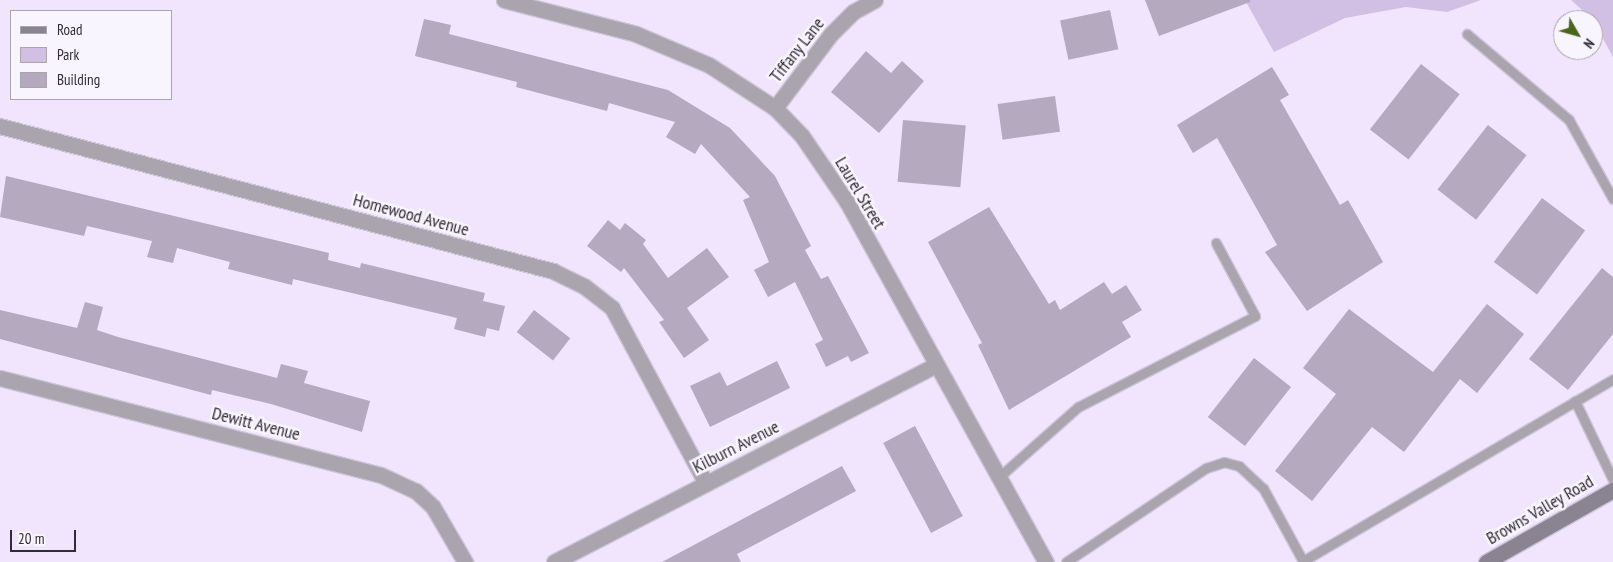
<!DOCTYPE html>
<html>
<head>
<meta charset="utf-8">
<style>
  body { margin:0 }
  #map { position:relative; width:1613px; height:562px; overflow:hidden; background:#f0e5fc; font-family:"PT Sans Narrow",sans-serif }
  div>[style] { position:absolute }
  .green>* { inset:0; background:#d2c0e4 }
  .building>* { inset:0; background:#b4a9bf; transform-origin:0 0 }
  .roads { filter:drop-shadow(1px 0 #cdc4d8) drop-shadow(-1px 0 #cdc4d8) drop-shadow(0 1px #cdc4d8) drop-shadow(0 -1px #cdc4d8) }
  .lane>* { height:9px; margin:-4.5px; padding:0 4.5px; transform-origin:4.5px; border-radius:4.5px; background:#a9a4ae }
  .street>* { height:15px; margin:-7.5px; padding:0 7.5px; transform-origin:7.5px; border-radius:7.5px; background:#a9a4ae }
  .secondary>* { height:15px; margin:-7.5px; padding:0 7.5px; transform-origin:7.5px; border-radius:7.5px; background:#8a8391 }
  span { translate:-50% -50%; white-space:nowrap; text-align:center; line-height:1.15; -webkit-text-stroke:5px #f9f5fe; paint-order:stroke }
  .street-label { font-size:18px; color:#302b34 }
  .legend { position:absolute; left:10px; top:10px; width:162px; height:90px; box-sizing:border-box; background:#f9f5fe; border:1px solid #a9a4ad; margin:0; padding:6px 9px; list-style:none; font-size:15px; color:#302b34 }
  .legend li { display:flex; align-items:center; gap:10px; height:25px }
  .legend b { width:25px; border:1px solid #a9a4ad }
  .north { position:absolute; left:1553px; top:10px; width:50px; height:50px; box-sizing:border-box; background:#f9f5fe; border:1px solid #a9a4ad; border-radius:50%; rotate:128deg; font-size:14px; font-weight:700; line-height:20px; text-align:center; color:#302b34 }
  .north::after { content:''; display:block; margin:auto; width:18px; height:22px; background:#4a6618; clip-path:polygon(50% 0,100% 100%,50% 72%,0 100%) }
  .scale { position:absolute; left:10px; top:530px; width:66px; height:22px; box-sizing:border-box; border:2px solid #302b34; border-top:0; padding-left:6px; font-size:15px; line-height:18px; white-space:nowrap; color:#302b34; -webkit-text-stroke:4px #f9f5fe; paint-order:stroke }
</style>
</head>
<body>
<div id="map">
  <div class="green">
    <div style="clip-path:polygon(1245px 0,1481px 0,1447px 12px,1406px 7px,1345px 18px,1274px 52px)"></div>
    <div style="clip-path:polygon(1571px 0,1613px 0,1613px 57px,1593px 20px)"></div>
  </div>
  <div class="building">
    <div style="clip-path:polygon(1145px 0,1250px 0,1250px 2px,1159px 36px)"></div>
    <div style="left:1110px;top:10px;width:40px;height:51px;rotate:78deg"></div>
    <div style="clip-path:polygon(424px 19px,451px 25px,449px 34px,668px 90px,730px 128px,775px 176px,811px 246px,805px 250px,821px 279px,828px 276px,869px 353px,851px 362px,848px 356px,826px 367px,815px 344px,823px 340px,795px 282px,768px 297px,754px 270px,769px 262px,743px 200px,750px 197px,701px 144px,695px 154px,666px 137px,675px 122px,609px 103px,607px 111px,516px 87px,517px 82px,415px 56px)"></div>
    <div style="clip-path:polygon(866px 51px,891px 73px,902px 61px,924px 81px,879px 133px,831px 92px)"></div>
    <div style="left:1421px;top:64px;width:49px;height:83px;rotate:38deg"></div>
    <div style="clip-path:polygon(1272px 67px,1289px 95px,1280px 100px,1340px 205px,1348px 200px,1383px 262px,1307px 311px,1265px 252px,1277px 245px,1217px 138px,1193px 153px,1177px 125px)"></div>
    <div style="left:1055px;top:96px;width:36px;height:58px;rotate:82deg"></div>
    <div style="left:903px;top:120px;width:63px;height:62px;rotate:5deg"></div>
    <div style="left:1488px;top:125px;width:49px;height:82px;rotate:38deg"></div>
    <div style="clip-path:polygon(6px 176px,329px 253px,328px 260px,360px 268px,361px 263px,485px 293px,483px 301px,505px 306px,499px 331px,487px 328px,485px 337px,454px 329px,457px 318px,293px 279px,292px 285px,228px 269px,230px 262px,177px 248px,173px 263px,147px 257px,152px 241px,87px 226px,84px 236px,0 217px)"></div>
    <div style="left:1542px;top:198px;width:54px;height:80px;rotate:37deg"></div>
    <div style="clip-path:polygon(989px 207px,1049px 304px,1055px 300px,1060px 310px,1104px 282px,1112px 294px,1126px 285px,1142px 310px,1122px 322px,1131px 337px,1009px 410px,978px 345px,982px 343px,928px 242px)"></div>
    <div style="clip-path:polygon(608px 220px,620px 230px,625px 223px,646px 240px,643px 244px,668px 278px,707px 248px,729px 277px,687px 308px,709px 340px,684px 358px,659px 322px,664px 320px,624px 268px,621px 272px,587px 246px)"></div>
    <div style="clip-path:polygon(1602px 268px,1613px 277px,1613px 334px,1568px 390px,1529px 359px)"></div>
    <div style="clip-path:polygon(85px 302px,103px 307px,97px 330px,118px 337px,277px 378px,281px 364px,308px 371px,304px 383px,370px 401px,362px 432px,271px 404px,212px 390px,211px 395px,0 339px,0 310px,77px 328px)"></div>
    <div style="clip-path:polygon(1487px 304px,1524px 334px,1477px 393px,1460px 379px,1404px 452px,1372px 427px,1312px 501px,1275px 471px,1336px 394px,1303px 368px,1349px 309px,1433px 372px)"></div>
    <div style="left:534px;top:310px;width:46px;height:28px;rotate:38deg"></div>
    <div style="left:1254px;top:358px;width:47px;height:75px;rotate:38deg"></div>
    <div style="clip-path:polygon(777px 361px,790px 388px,710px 427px,690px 386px,720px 372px,727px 386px)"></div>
    <div style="left:915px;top:426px;width:102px;height:36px;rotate:62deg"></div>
    <div style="clip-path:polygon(842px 466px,856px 491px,737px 554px,741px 562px,662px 562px)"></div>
  </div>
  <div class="roads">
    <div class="lane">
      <div style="left:1467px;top:34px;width:133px;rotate:40.1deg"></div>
      <div style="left:1569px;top:120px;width:90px;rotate:60.9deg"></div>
      <div style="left:1575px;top:401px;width:88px;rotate:64.3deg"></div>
      <div style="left:998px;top:478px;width:107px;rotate:-41.6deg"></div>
      <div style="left:1078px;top:407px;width:199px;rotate:-27.2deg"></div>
      <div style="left:1255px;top:316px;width:83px;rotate:-118.1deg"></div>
      <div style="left:1066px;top:562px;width:169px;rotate:-33.9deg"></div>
      <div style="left:1206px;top:468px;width:19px;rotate:-18deg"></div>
      <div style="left:1224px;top:462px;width:16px;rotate:15deg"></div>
      <div style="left:1239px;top:466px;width:33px;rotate:43deg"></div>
      <div style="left:1263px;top:488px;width:83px;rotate:61.3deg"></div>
      <div style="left:1303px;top:561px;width:359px;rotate:-30.4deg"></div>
    </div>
    <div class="street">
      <div style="left:504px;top:0;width:136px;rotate:14.4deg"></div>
      <div style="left:636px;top:34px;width:79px;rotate:23deg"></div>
      <div style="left:709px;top:65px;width:79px;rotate:33.1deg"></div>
      <div style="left:775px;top:108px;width:39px;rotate:46deg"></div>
      <div style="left:802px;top:136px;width:80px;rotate:55.7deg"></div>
      <div style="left:847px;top:202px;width:411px;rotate:61.1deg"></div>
      <div style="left:775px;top:108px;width:93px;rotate:-52.9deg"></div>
      <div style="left:831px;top:34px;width:31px;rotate:-45deg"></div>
      <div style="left:853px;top:12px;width:25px;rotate:-29deg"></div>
      <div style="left:0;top:126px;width:572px;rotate:14.69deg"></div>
      <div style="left:553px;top:271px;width:34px;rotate:26deg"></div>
      <div style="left:584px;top:286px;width:36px;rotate:38deg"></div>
      <div style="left:612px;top:308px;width:199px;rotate:61.8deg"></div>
      <div style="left:0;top:378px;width:393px;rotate:14.3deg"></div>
      <div style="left:381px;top:475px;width:38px;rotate:25deg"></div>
      <div style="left:416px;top:491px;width:23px;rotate:43deg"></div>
      <div style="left:433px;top:507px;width:64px;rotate:59.8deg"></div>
      <div style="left:554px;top:562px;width:429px;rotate:-27.3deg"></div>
    </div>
    <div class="secondary">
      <div style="left:1486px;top:562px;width:146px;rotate:-29.6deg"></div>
    </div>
  </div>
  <div class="street-label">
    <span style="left:797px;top:50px;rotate:-52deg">Tiffany Lane</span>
    <span style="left:860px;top:193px;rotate:59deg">Laurel Street</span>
    <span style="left:411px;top:215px;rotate:15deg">Homewood Avenue</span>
    <span style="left:256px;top:424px;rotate:14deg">Dewitt Avenue</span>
    <span style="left:736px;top:447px;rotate:-27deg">Kilburn Avenue</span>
    <span style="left:1540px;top:510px;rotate:-30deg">Browns Valley Road</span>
  </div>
  <ul class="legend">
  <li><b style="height:6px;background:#8a8391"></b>Road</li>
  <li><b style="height:14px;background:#d2c0e4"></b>Park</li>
  <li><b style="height:14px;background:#b4a9bf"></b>Building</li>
  </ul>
  <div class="north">N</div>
  <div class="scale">20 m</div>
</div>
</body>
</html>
